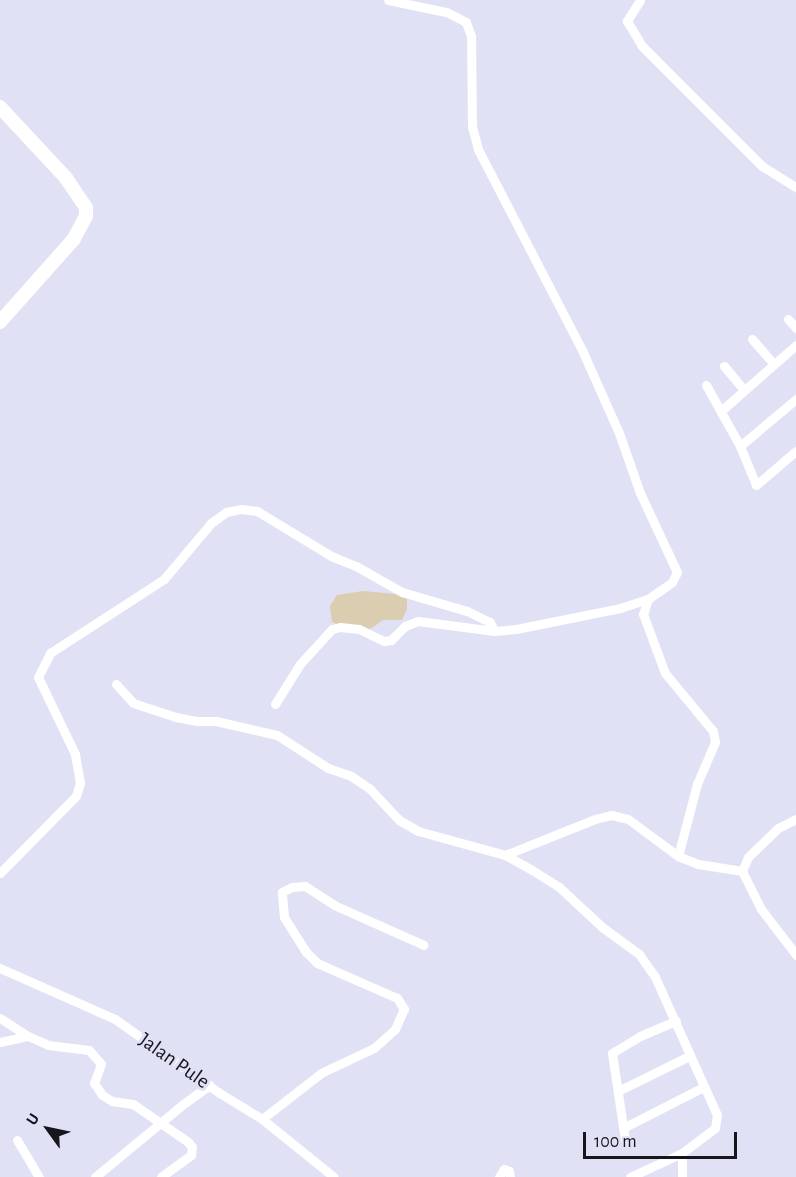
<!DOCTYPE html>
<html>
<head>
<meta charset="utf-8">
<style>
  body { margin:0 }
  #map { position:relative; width:796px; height:1177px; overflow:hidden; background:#e1e1f5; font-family:"Alegreya Sans",sans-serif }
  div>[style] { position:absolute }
  .green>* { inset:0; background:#dbcdb0 }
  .street>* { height:9px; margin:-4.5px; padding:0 4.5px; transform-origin:4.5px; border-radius:4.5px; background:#fff }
  .secondary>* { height:14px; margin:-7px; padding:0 7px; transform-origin:7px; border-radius:7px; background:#fff }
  span { translate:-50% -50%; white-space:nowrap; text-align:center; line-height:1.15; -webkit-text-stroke:6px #e1e1f5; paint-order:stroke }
  .street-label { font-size:21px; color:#16161d }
  .north { position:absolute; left:18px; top:1099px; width:60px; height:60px; -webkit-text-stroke:4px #e1e1f5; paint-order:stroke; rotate:303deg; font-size:16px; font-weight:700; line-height:24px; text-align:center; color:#16161d }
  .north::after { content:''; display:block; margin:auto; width:21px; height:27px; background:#16161d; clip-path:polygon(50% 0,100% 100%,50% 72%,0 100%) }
  .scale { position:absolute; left:583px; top:1132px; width:154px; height:27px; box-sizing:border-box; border:3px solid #16161d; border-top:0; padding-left:8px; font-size:18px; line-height:21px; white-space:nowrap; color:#16161d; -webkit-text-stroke:4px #e1e1f5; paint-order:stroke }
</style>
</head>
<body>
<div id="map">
  <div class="green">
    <div style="clip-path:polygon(363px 591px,395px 594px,407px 599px,407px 609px,402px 620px,383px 620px,372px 628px,358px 633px,332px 622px,330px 606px,337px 595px)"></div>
  </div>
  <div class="street">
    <div style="left:640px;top:0;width:25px;rotate:122deg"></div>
    <div style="left:627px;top:21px;width:29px;rotate:59deg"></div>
    <div style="left:642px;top:46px;width:170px;rotate:45deg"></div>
    <div style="left:762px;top:166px;width:40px;rotate:32deg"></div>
    <div style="left:788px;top:319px;width:12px;rotate:48deg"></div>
    <div style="left:752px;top:339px;width:33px;rotate:49deg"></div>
    <div style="left:724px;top:366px;width:31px;rotate:50deg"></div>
    <div style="left:706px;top:385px;width:70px;rotate:60.9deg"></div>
    <div style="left:740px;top:446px;width:42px;rotate:67.7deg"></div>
    <div style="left:756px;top:485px;width:52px;rotate:-40.4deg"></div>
    <div style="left:722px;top:410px;width:98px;rotate:-41.3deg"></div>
    <div style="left:740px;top:446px;width:73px;rotate:-40deg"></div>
    <div style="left:648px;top:599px;width:16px;rotate:108deg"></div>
    <div style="left:643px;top:614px;width:63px;rotate:69.6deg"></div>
    <div style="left:665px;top:673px;width:75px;rotate:50.4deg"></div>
    <div style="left:713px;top:731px;width:11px;rotate:80deg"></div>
    <div style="left:715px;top:742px;width:46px;rotate:113.2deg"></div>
    <div style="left:697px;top:784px;width:74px;rotate:104.8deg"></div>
    <div style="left:678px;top:856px;width:22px;rotate:22deg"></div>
    <div style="left:698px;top:864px;width:45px;rotate:9deg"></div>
    <div style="left:116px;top:684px;width:25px;rotate:48deg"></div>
    <div style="left:133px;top:703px;width:45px;rotate:18deg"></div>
    <div style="left:176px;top:717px;width:20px;rotate:11deg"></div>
    <div style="left:196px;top:721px;width:20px"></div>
    <div style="left:216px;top:721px;width:63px;rotate:12.9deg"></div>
    <div style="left:277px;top:735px;width:61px;rotate:32.9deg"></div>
    <div style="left:328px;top:768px;width:24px;rotate:19deg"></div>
    <div style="left:351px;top:776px;width:23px;rotate:34deg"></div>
    <div style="left:370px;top:789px;width:42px;rotate:46.9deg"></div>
    <div style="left:399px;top:820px;width:22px;rotate:30deg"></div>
    <div style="left:418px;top:831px;width:90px;rotate:15.4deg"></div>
    <div style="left:505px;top:855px;width:31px;rotate:29deg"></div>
    <div style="left:532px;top:870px;width:32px;rotate:32deg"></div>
    <div style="left:559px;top:887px;width:59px;rotate:42.9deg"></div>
    <div style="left:602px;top:927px;width:46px;rotate:36.1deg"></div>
    <div style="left:639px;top:954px;width:28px;rotate:55deg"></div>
    <div style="left:655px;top:977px;width:151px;rotate:65.8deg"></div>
    <div style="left:717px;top:1115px;width:13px;rotate:99deg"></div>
    <div style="left:715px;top:1128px;width:41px;rotate:142.9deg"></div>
    <div style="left:682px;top:1153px;width:57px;rotate:155.2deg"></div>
    <div style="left:275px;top:704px;width:47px;rotate:-58deg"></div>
    <div style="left:300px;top:664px;width:47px;rotate:-47.6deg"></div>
    <div style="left:332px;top:629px;width:8px;rotate:-14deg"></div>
    <div style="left:340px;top:627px;width:19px;rotate:6deg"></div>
    <div style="left:359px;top:629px;width:28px;rotate:26deg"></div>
    <div style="left:384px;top:641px;width:7px;rotate:-8deg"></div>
    <div style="left:391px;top:640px;width:20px;rotate:-45deg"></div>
    <div style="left:405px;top:626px;width:14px;rotate:-21deg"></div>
    <div style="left:418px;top:621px;width:77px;rotate:7.5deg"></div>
    <div style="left:494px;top:631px;width:22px;rotate:-5deg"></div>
    <div style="left:516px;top:629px;width:106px;rotate:-11.4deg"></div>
    <div style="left:620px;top:608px;width:29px;rotate:-18deg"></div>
    <div style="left:648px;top:599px;width:29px;rotate:-35deg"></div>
    <div style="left:672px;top:582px;width:11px;rotate:-63deg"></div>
    <div style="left:677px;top:572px;width:87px;rotate:-115.1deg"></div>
    <div style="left:640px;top:493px;width:64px;rotate:-109.3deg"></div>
    <div style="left:619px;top:433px;width:91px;rotate:-114deg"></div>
    <div style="left:582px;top:350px;width:226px;rotate:-117.4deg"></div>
    <div style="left:478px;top:149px;width:23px;rotate:-105deg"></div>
    <div style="left:472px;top:127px;width:91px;rotate:-90.6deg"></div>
    <div style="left:471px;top:36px;width:15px;rotate:-110deg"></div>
    <div style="left:466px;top:22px;width:22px;rotate:-153deg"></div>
    <div style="left:446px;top:12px;width:59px;rotate:-168.3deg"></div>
    <div style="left:796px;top:819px;width:20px;rotate:153deg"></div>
    <div style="left:778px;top:828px;width:42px;rotate:136deg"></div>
    <div style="left:748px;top:857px;width:15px;rotate:113deg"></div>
    <div style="left:742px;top:871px;width:42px;rotate:63.4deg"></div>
    <div style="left:761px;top:909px;width:58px;rotate:52.7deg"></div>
    <div style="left:505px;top:855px;width:97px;rotate:-21.8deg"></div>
    <div style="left:595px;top:819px;width:16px;rotate:-14deg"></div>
    <div style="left:611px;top:815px;width:17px;rotate:13deg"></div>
    <div style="left:628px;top:819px;width:62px;rotate:36.5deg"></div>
    <div style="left:0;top:873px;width:108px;rotate:-45.4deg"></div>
    <div style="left:76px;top:796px;width:14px;rotate:-73deg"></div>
    <div style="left:80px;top:783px;width:29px;rotate:-100deg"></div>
    <div style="left:75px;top:754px;width:85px;rotate:-115.7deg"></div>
    <div style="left:38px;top:677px;width:27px;rotate:-63deg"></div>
    <div style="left:50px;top:653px;width:136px;rotate:-33deg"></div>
    <div style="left:164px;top:579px;width:73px;rotate:-50deg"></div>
    <div style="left:211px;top:523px;width:19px;rotate:-36deg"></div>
    <div style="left:226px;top:512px;width:15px;rotate:-11deg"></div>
    <div style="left:241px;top:509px;width:16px;rotate:7deg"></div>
    <div style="left:257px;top:511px;width:87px;rotate:31.3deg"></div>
    <div style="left:331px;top:556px;width:27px;rotate:22deg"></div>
    <div style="left:356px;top:566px;width:53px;rotate:29.5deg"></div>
    <div style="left:402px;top:592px;width:68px;rotate:16.3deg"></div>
    <div style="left:467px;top:611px;width:25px;rotate:26deg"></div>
    <div style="left:490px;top:622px;width:10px;rotate:66deg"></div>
    <div style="left:0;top:968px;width:126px;rotate:23.9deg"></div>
    <div style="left:115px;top:1019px;width:126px;rotate:35.3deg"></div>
    <div style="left:218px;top:1092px;width:52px;rotate:31.5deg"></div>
    <div style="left:262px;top:1119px;width:92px;rotate:38.9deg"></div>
    <div style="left:0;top:1018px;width:33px;rotate:33deg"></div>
    <div style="left:28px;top:1036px;width:22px;rotate:24deg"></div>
    <div style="left:48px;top:1045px;width:41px;rotate:7deg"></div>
    <div style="left:89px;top:1050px;width:18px;rotate:49deg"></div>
    <div style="left:101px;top:1064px;width:20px;rotate:110deg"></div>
    <div style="left:94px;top:1083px;width:14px;rotate:56deg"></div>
    <div style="left:102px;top:1095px;width:12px;rotate:31deg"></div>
    <div style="left:112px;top:1101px;width:21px;rotate:8deg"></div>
    <div style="left:133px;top:1104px;width:67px;rotate:34.6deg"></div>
    <div style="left:188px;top:1142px;width:6px;rotate:51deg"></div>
    <div style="left:192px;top:1147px;width:8px;rotate:97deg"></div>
    <div style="left:191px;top:1155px;width:37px;rotate:144deg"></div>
    <div style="left:0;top:1042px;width:29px;rotate:-12deg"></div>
    <div style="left:618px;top:1091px;width:79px;rotate:-26.2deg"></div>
    <div style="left:262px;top:1119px;width:75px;rotate:-37.9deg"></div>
    <div style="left:321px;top:1073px;width:59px;rotate:-25.3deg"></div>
    <div style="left:374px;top:1048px;width:28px;rotate:-42deg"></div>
    <div style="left:395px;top:1029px;width:22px;rotate:-66deg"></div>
    <div style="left:404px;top:1009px;width:13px;rotate:-122deg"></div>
    <div style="left:397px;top:998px;width:87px;rotate:-156.4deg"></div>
    <div style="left:317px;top:963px;width:16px;rotate:-135deg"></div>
    <div style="left:306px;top:952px;width:41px;rotate:-122.2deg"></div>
    <div style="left:284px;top:917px;width:25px;rotate:-95deg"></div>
    <div style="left:282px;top:892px;width:11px;rotate:-27deg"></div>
    <div style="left:292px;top:887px;width:13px;rotate:-4deg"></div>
    <div style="left:305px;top:886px;width:35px;rotate:33deg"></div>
    <div style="left:334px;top:905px;width:98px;rotate:24deg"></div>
    <div style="left:625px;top:1127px;width:88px;rotate:-27.1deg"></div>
    <div style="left:17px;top:1140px;width:43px;rotate:59.3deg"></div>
    <div style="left:625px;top:1140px;width:88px;rotate:-98.5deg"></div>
    <div style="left:612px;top:1053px;width:33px;rotate:-31deg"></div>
    <div style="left:640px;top:1036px;width:39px;rotate:-23deg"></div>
    <div style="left:95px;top:1177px;width:113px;rotate:-39.6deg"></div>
    <div style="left:182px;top:1105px;width:34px;rotate:-36deg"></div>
    <div style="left:499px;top:1177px;width:9px;rotate:-58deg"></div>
    <div style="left:504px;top:1169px;width:5px;rotate:22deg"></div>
    <div style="left:509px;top:1171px;width:6px;rotate:81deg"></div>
    <div style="left:682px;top:1177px;width:24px;rotate:-90deg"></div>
  </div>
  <div class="secondary">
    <div style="left:0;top:107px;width:97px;rotate:47.1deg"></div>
    <div style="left:66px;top:178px;width:36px;rotate:56deg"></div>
    <div style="left:86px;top:208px;width:8px;rotate:90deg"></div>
    <div style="left:86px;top:216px;width:27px;rotate:118deg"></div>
    <div style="left:73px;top:240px;width:110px;rotate:131.7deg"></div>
  </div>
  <div class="street-label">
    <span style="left:174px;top:1061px;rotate:35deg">Jalan Pule</span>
  </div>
  <div class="north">U</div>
  <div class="scale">100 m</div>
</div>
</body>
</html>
